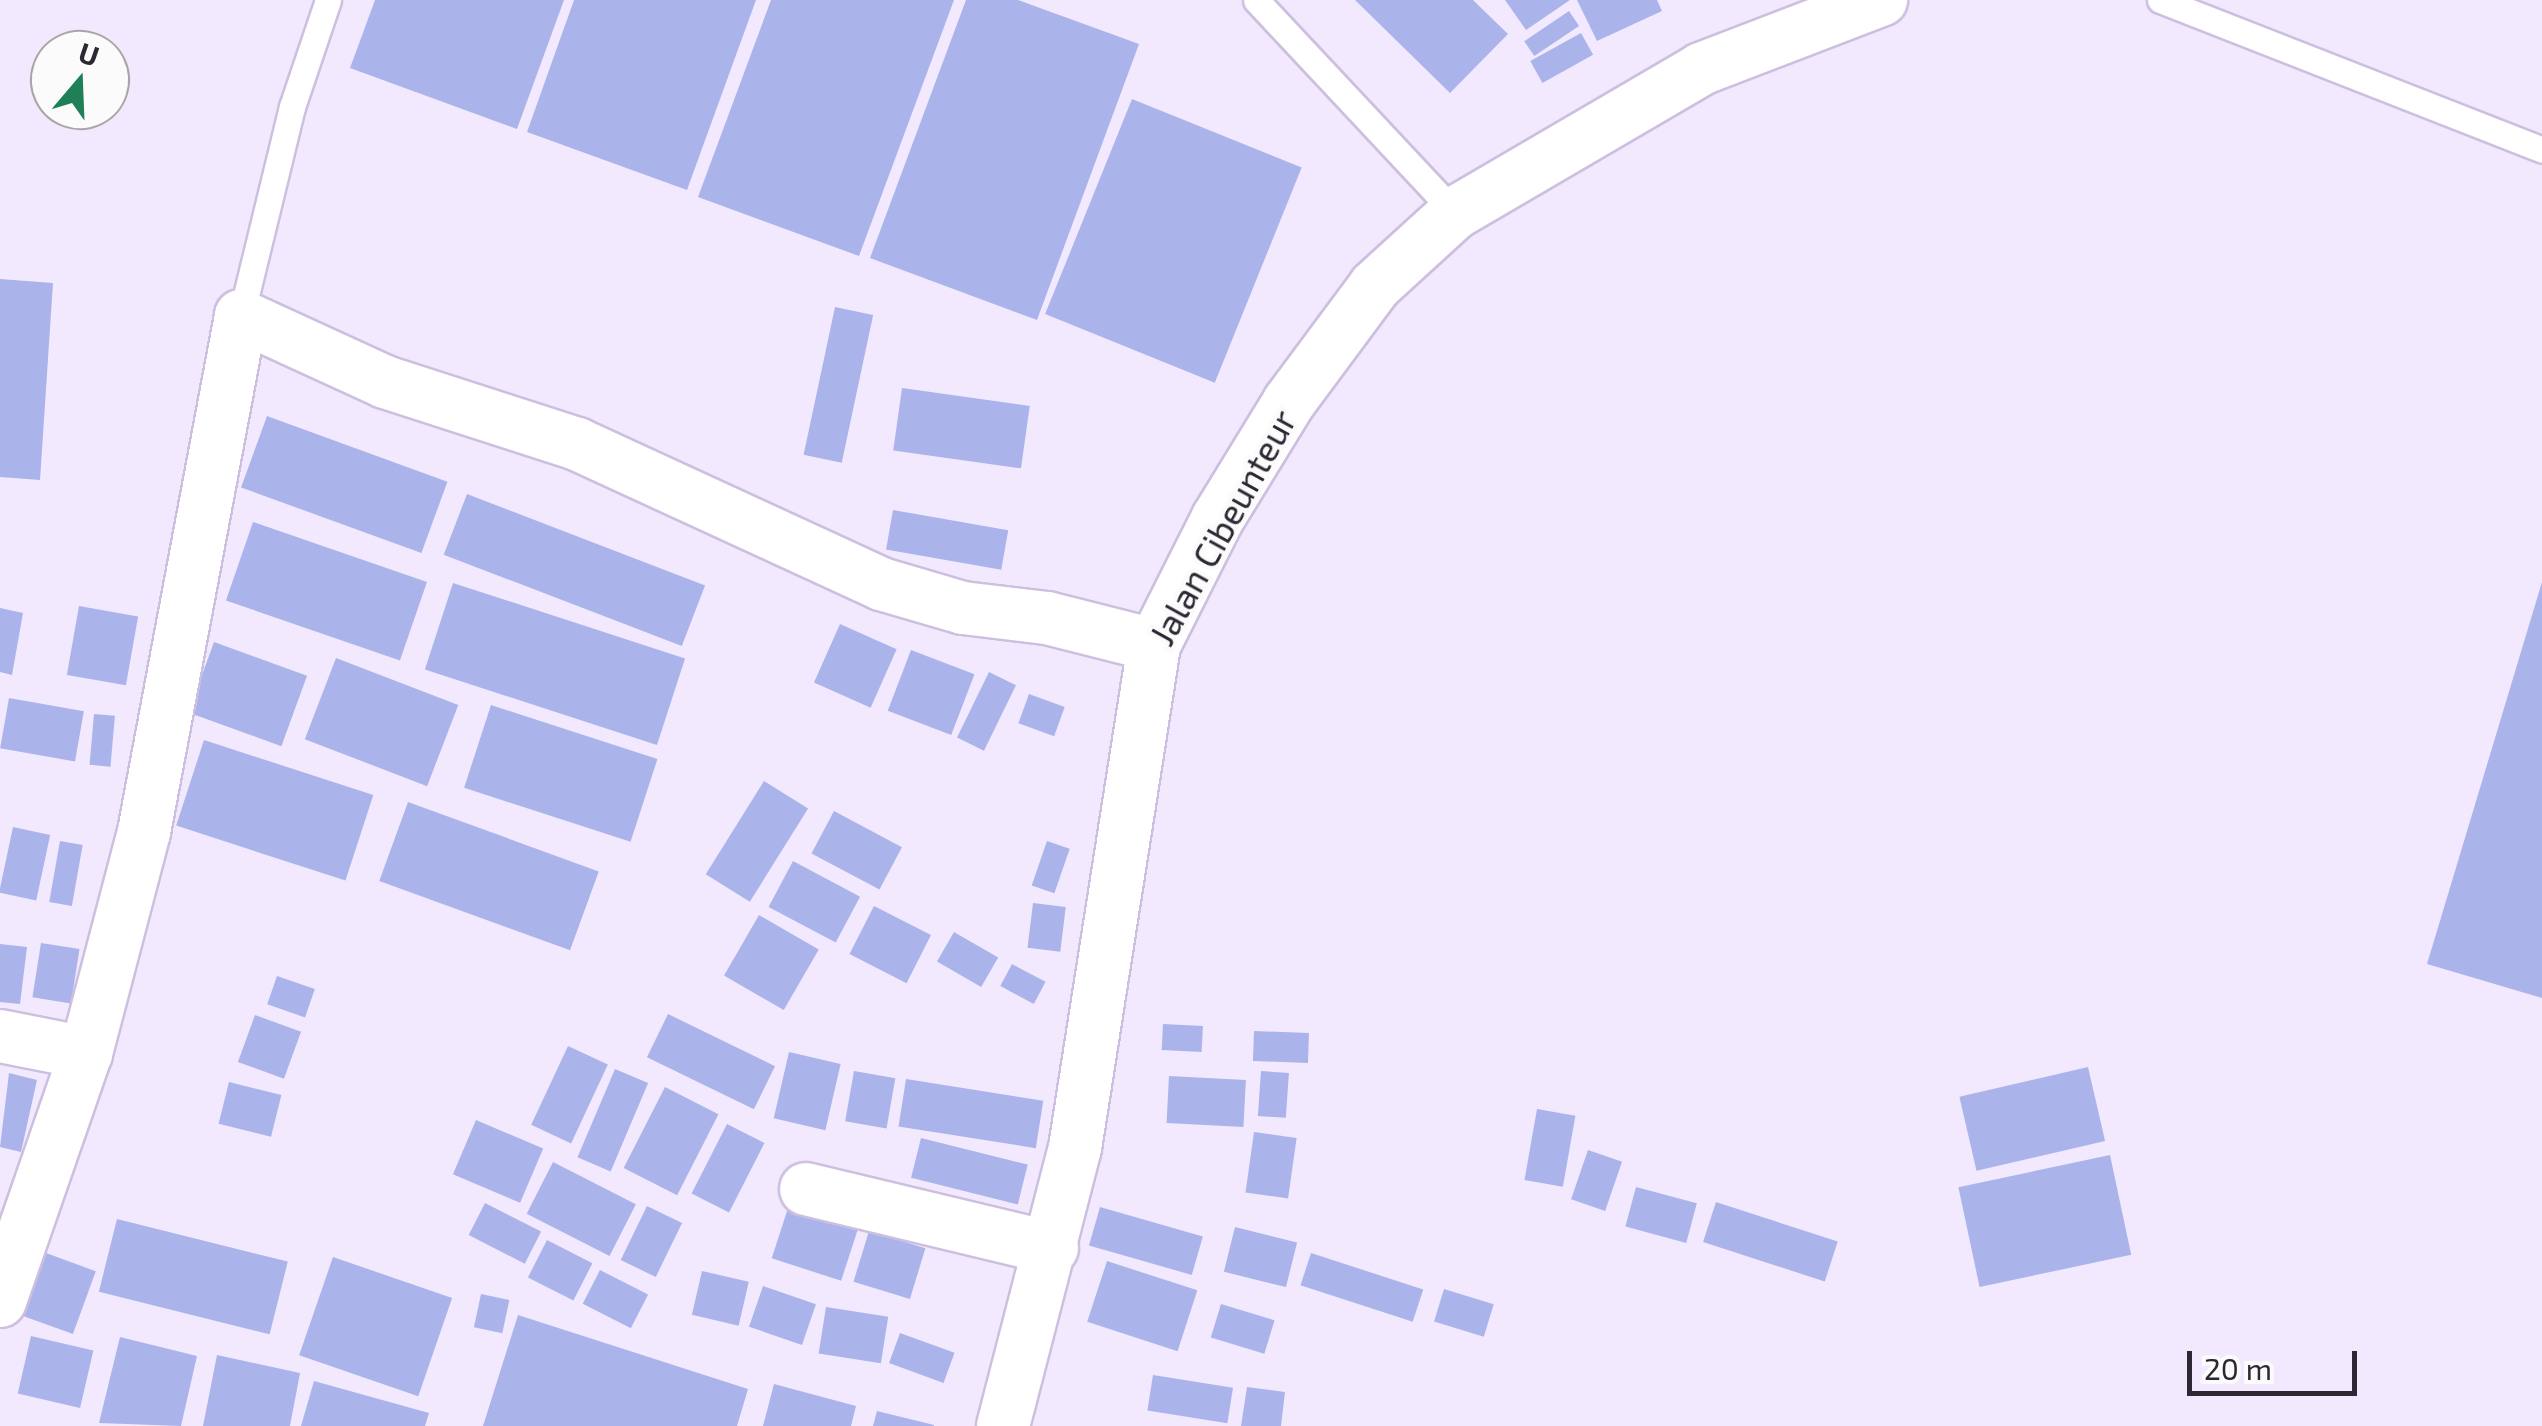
<!DOCTYPE html>
<html>
<head>
<meta charset="utf-8">
<style>
  body { margin:0 }
  #map { position:relative; width:2542px; height:1426px; overflow:hidden; background:#f2e9fe; font-family:"Exo 2",sans-serif }
  div>[style] { position:absolute }
  .building>* { inset:0; background:#aab4eb; transform-origin:0 0 }
  .roads { filter:drop-shadow(2px 0 #cdbfdf) drop-shadow(-2px 0 #cdbfdf) drop-shadow(0 2px #cdbfdf) drop-shadow(0 -2px #cdbfdf) }
  .service>* { height:25px; margin:-12.5px; padding:0 12.5px; transform-origin:12.5px; border-radius:12.5px; background:#fff }
  .minor>* { height:52px; margin:-26px; padding:0 26px; transform-origin:26px; border-radius:26px; background:#fff }
  span { translate:-50% -50%; white-space:nowrap; text-align:center; line-height:1.15; -webkit-text-stroke:9px #fbfbfb; paint-order:stroke }
  .street-label { font-size:35px; color:#2d2734 }
  .north { position:absolute; left:30px; top:30px; width:100px; height:100px; box-sizing:border-box; background:#fbfbfb; border:2px solid #a9a6ab; border-radius:50%; rotate:19deg; font-size:28px; font-weight:700; line-height:40px; text-align:center; color:#2d2734 }
  .north::after { content:''; display:block; margin:auto; width:35px; height:45px; background:#1f8057; clip-path:polygon(50% 0,100% 100%,50% 72%,0 100%) }
  .scale { position:absolute; left:2187px; top:1351px; width:170px; height:45px; box-sizing:border-box; border:5px solid #2d2734; border-top:0; padding-left:12px; font-size:30px; line-height:35px; white-space:nowrap; color:#2d2734; -webkit-text-stroke:8px #fbfbfb; paint-order:stroke }
</style>
</head>
<body>
<div id="map">
  <div class="building">
    <div style="clip-path:polygon(375px 0,564px 0,517px 129px,350px 68px)"></div>
    <div style="clip-path:polygon(574px 0,756px 0,687px 190px,527px 132px)"></div>
    <div style="clip-path:polygon(771px 0,954px 0,859px 256px,698px 197px)"></div>
    <div style="clip-path:polygon(966px 0,1018px 0,1139px 44px,1037px 320px,870px 258px)"></div>
    <div style="clip-path:polygon(1355px 0,1473px 0,1508px 34px,1450px 93px)"></div>
    <div style="clip-path:polygon(1505px 0,1570px 0,1526px 30px)"></div>
    <div style="clip-path:polygon(1577px 0,1657px 0,1662px 11px,1597px 41px)"></div>
    <div style="left:1569px;top:11px;width:18px;height:54px;rotate:56deg"></div>
    <div style="left:1581px;top:33px;width:25px;height:58px;rotate:61deg"></div>
    <div style="left:1132px;top:99px;width:183px;height:232px;rotate:22deg"></div>
    <div style="clip-path:polygon(0 279px,53px 283px,40px 480px,0 477px)"></div>
    <div style="left:835px;top:307px;width:39px;height:151px;rotate:12deg"></div>
    <div style="left:902px;top:388px;width:129px;height:63px;rotate:8deg"></div>
    <div style="left:267px;top:416px;width:192px;height:76px;rotate:20deg"></div>
    <div style="left:467px;top:494px;width:255px;height:65px;rotate:21deg"></div>
    <div style="left:893px;top:510px;width:117px;height:40px;rotate:10deg"></div>
    <div style="left:253px;top:522px;width:184px;height:83px;rotate:19deg"></div>
    <div style="clip-path:polygon(2542px 582px,2542px 998px,2427px 964px)"></div>
    <div style="left:453px;top:583px;width:244px;height:91px;rotate:18deg"></div>
    <div style="left:79px;top:606px;width:60px;height:70px;rotate:10deg"></div>
    <div style="clip-path:polygon(0 608px,23px 613px,12px 675px,0 672px)"></div>
    <div style="left:840px;top:624px;width:62px;height:64px;rotate:24deg"></div>
    <div style="left:214px;top:642px;width:99px;height:75px;rotate:20deg"></div>
    <div style="left:911px;top:650px;width:68px;height:65px;rotate:21deg"></div>
    <div style="left:336px;top:658px;width:131px;height:87px;rotate:21deg"></div>
    <div style="left:989px;top:672px;width:30px;height:73px;rotate:26deg"></div>
    <div style="left:1029px;top:694px;width:38px;height:31px;rotate:20deg"></div>
    <div style="left:9px;top:698px;width:76px;height:51px;rotate:10deg"></div>
    <div style="left:491px;top:705px;width:175px;height:87px;rotate:18deg"></div>
    <div style="left:94px;top:714px;width:21px;height:51px;rotate:5deg"></div>
    <div style="left:204px;top:740px;width:178px;height:90px;rotate:18deg"></div>
    <div style="left:764px;top:781px;width:52px;height:110px;rotate:32deg"></div>
    <div style="left:408px;top:802px;width:203px;height:84px;rotate:20deg"></div>
    <div style="left:834px;top:811px;width:77px;height:48px;rotate:28deg"></div>
    <div style="left:13px;top:827px;width:38px;height:67px;rotate:12deg"></div>
    <div style="left:60px;top:841px;width:23px;height:62px;rotate:10deg"></div>
    <div style="left:1047px;top:841px;width:24px;height:47px;rotate:19deg"></div>
    <div style="left:793px;top:861px;width:76px;height:52px;rotate:28deg"></div>
    <div style="left:1033px;top:903px;width:33px;height:45px;rotate:7deg"></div>
    <div style="left:874px;top:906px;width:64px;height:54px;rotate:27deg"></div>
    <div style="left:759px;top:915px;width:69px;height:70px;rotate:30deg"></div>
    <div style="left:954px;top:932px;width:51px;height:34px;rotate:30deg"></div>
    <div style="left:41px;top:943px;width:39px;height:55px;rotate:9deg"></div>
    <div style="clip-path:polygon(0 944px,27px 947px,20px 1004px,0 1002px)"></div>
    <div style="left:1012px;top:964px;width:38px;height:25px;rotate:28deg"></div>
    <div style="left:277px;top:976px;width:40px;height:30px;rotate:19deg"></div>
    <div style="left:668px;top:1014px;width:119px;height:48px;rotate:26deg"></div>
    <div style="left:255px;top:1015px;width:49px;height:50px;rotate:20deg"></div>
    <div style="left:1163px;top:1024px;width:40px;height:26px;rotate:3deg"></div>
    <div style="left:1254px;top:1031px;width:55px;height:30px;rotate:2deg"></div>
    <div style="left:568px;top:1046px;width:44px;height:87px;rotate:25deg"></div>
    <div style="left:789px;top:1052px;width:53px;height:68px;rotate:13deg"></div>
    <div style="left:2088px;top:1067px;width:76px;height:132px;rotate:77deg"></div>
    <div style="left:615px;top:1069px;width:36px;height:96px;rotate:23deg"></div>
    <div style="left:854px;top:1071px;width:42px;height:51px;rotate:10deg"></div>
    <div style="left:1261px;top:1071px;width:28px;height:45px;rotate:4deg"></div>
    <div style="clip-path:polygon(9px 1073px,37px 1080px,21px 1152px,0 1147px)"></div>
    <div style="left:1169px;top:1076px;width:77px;height:47px;rotate:3deg"></div>
    <div style="left:906px;top:1079px;width:139px;height:48px;rotate:9deg"></div>
    <div style="left:229px;top:1082px;width:54px;height:43px;rotate:14deg"></div>
    <div style="left:665px;top:1087px;width:60px;height:91px;rotate:27deg"></div>
    <div style="left:1537px;top:1109px;width:39px;height:72px;rotate:10deg"></div>
    <div style="left:476px;top:1120px;width:73px;height:59px;rotate:23deg"></div>
    <div style="left:727px;top:1124px;width:42px;height:78px;rotate:27deg"></div>
    <div style="left:1254px;top:1132px;width:43px;height:61px;rotate:8deg"></div>
    <div style="left:921px;top:1138px;width:110px;height:41px;rotate:14deg"></div>
    <div style="left:1588px;top:1150px;width:36px;height:52px;rotate:19deg"></div>
    <div style="left:2110px;top:1155px;width:102px;height:155px;rotate:78deg"></div>
    <div style="left:553px;top:1162px;width:93px;height:58px;rotate:27deg"></div>
    <div style="left:1636px;top:1187px;width:63px;height:41px;rotate:15deg"></div>
    <div style="left:1716px;top:1202px;width:128px;height:42px;rotate:18deg"></div>
    <div style="left:485px;top:1203px;width:63px;height:36px;rotate:27deg"></div>
    <div style="left:789px;top:1205px;width:73px;height:56px;rotate:18deg"></div>
    <div style="left:647px;top:1206px;width:39px;height:60px;rotate:26deg"></div>
    <div style="left:1100px;top:1207px;width:107px;height:40px;rotate:16deg"></div>
    <div style="left:117px;top:1219px;width:176px;height:75px;rotate:14deg"></div>
    <div style="left:1235px;top:1227px;width:64px;height:46px;rotate:14deg"></div>
    <div style="left:869px;top:1231px;width:59px;height:53px;rotate:17deg"></div>
    <div style="left:547px;top:1240px;width:51px;height:42px;rotate:27deg"></div>
    <div style="left:46px;top:1253px;width:53px;height:67px;rotate:20deg"></div>
    <div style="left:1311px;top:1253px;width:118px;height:34px;rotate:18deg"></div>
    <div style="left:333px;top:1257px;width:126px;height:104px;rotate:19deg"></div>
    <div style="left:1107px;top:1261px;width:95px;height:64px;rotate:18deg"></div>
    <div style="left:600px;top:1270px;width:54px;height:38px;rotate:27deg"></div>
    <div style="left:702px;top:1271px;width:48px;height:45px;rotate:13deg"></div>
    <div style="left:763px;top:1286px;width:56px;height:43px;rotate:19deg"></div>
    <div style="left:1444px;top:1289px;width:52px;height:34px;rotate:17deg"></div>
    <div style="left:481px;top:1294px;width:29px;height:34px;rotate:12deg"></div>
    <div style="left:1221px;top:1304px;width:56px;height:35px;rotate:17deg"></div>
    <div style="left:826px;top:1307px;width:63px;height:47px;rotate:9deg"></div>
    <div style="clip-path:polygon(518px 1315px,748px 1389px,737px 1426px,483px 1426px)"></div>
    <div style="left:900px;top:1333px;width:58px;height:32px;rotate:20deg"></div>
    <div style="left:31px;top:1336px;width:64px;height:59px;rotate:13deg"></div>
    <div style="clip-path:polygon(120px 1337px,197px 1356px,181px 1426px,99px 1423px)"></div>
    <div style="clip-path:polygon(217px 1355px,300px 1373px,290px 1426px,203px 1426px)"></div>
    <div style="left:1153px;top:1375px;width:81px;height:36px;rotate:9deg"></div>
    <div style="clip-path:polygon(314px 1381px,429px 1413px,425px 1426px,301px 1426px)"></div>
    <div style="clip-path:polygon(774px 1384px,856px 1406px,851px 1426px,763px 1426px)"></div>
    <div style="clip-path:polygon(1247px 1387px,1285px 1392px,1281px 1426px,1241px 1426px)"></div>
    <div style="clip-path:polygon(877px 1411px,934px 1425px,934px 1426px,873px 1426px)"></div>
  </div>
  <div class="roads">
    <div class="service">
      <div style="left:1256px;top:0;width:291px;rotate:46.9deg"></div>
      <div style="left:2160px;top:0;width:410px;rotate:21.4deg"></div>
      <div style="left:241px;top:316px;width:215px;rotate:-76.3deg"></div>
      <div style="left:292px;top:107px;width:113px;rotate:-71.4deg"></div>
    </div>
    <div class="minor">
      <div style="left:0;top:1036px;width:88px;rotate:11.2deg"></div>
      <div style="left:806px;top:1189px;width:253px;rotate:13.5deg"></div>
      <div style="left:0;top:1301px;width:262px;rotate:-70.9deg"></div>
      <div style="left:86px;top:1053px;width:228px;rotate:-75.3deg"></div>
      <div style="left:144px;top:832px;width:525px;rotate:-79.35deg"></div>
      <div style="left:241px;top:316px;width:158px;rotate:24.6deg"></div>
      <div style="left:385px;top:382px;width:202px;rotate:17.9deg"></div>
      <div style="left:577px;top:444px;width:335px;rotate:24.7deg"></div>
      <div style="left:881px;top:584px;width:85px;rotate:16.3deg"></div>
      <div style="left:963px;top:608px;width:85px;rotate:6.8deg"></div>
      <div style="left:1047px;top:618px;width:110px;rotate:14.2deg"></div>
      <div style="left:1003px;top:1426px;width:287px;rotate:-75.5deg"></div>
      <div style="left:1075px;top:1148px;width:509px;rotate:-81.07deg"></div>
      <div style="left:1154px;top:645px;width:142px;rotate:-63.3deg"></div>
      <div style="left:1218px;top:518px;width:136px;rotate:-58.5deg"></div>
      <div style="left:1289px;top:402px;width:144px;rotate:-53.4deg"></div>
      <div style="left:1375px;top:286px;width:108px;rotate:-42.4deg"></div>
      <div style="left:1455px;top:213px;width:285px;rotate:-30.3deg"></div>
      <div style="left:1701px;top:69px;width:193px;rotate:-21deg"></div>
    </div>
  </div>
  <div class="street-label">
    <span style="left:1222px;top:527px;rotate:-61deg">Jalan Cibeunteur</span>
  </div>
  <div class="north">U</div>
  <div class="scale">20 m</div>
</div>
</body>
</html>
